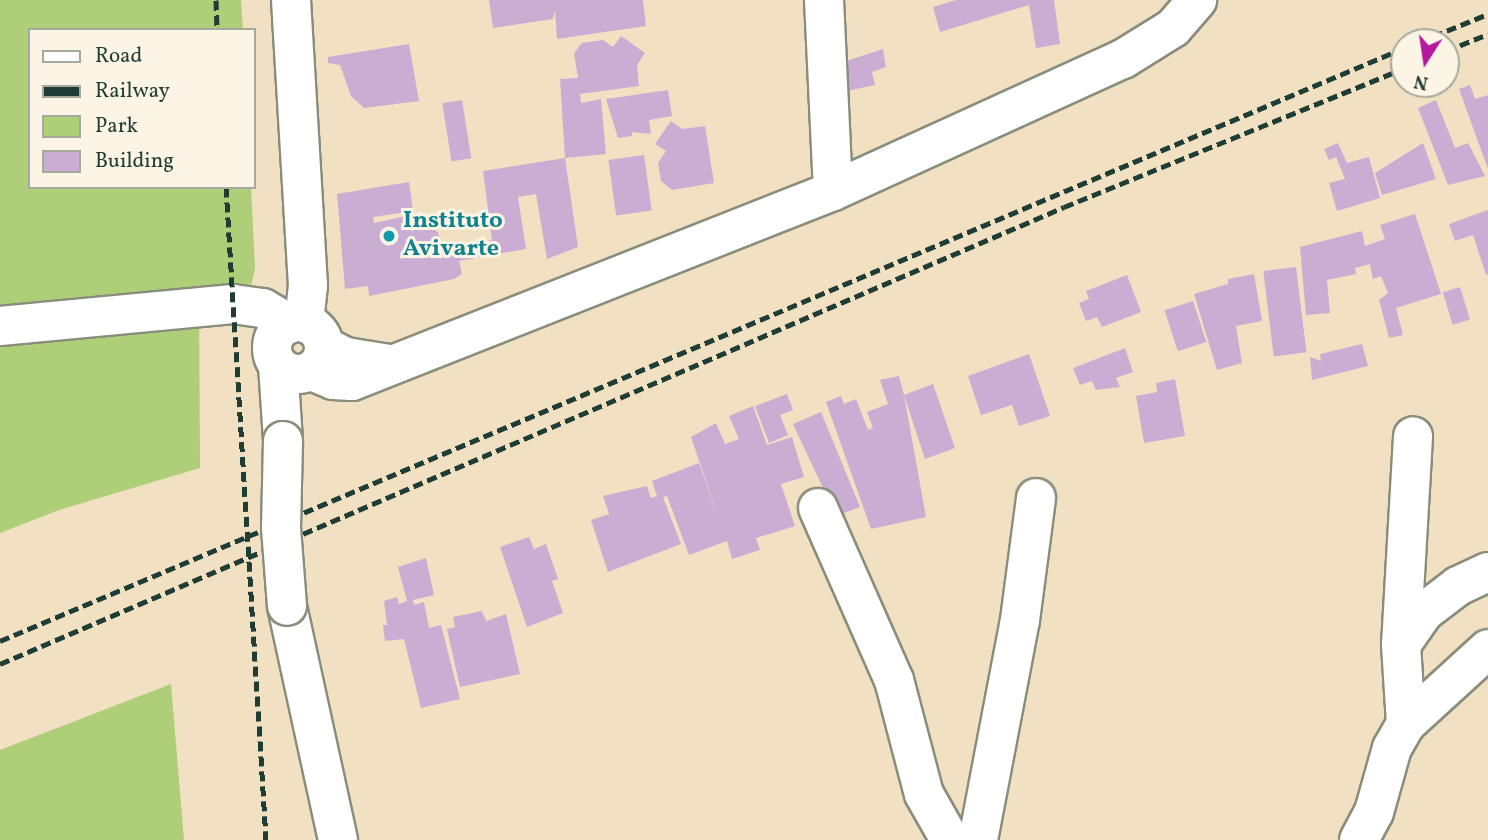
<!DOCTYPE html>
<html>
<head>
<meta charset="utf-8">
<style>
  body { margin:0 }
  #map { position:relative; width:1488px; height:840px; overflow:hidden; background:#f2e0c2; font-family:Vollkorn,serif }
  div>[style] { position:absolute }
  .green>* { inset:0; background:#aecf77 }
  .building>* { inset:0; background:#cbadd4; transform-origin:0 0 }
  .roads { filter:drop-shadow(2px 0 #888e7b) drop-shadow(-2px 0 #888e7b) drop-shadow(0 2px #888e7b) drop-shadow(0 -2px #888e7b) }
  .minor>* { height:38px; margin:-19px; padding:0 19px; transform-origin:19px; border-radius:19px; background:#fff }
  .major>* { height:38px; margin:-19px; padding:0 19px; transform-origin:19px; border-radius:19px; background:#fff }
  .major>.ring { margin:-19px; padding:0; box-sizing:content-box; background:none; border:38px solid #fff; border-radius:50% }
  .rail>* { height:5px; margin-top:-2.5px; transform-origin:0; background:repeating-linear-gradient(90deg,#1f3d34 0 10px,transparent 0 15px) }
  .bridges { filter:drop-shadow(2px 0 #888e7b) drop-shadow(-2px 0 #888e7b) drop-shadow(0 2px #888e7b) drop-shadow(0 -2px #888e7b) }
  .major-bridge>* { height:38px; margin:-19px; padding:0 19px; transform-origin:19px; border-radius:19px; background:#fff }
  .dots>* { width:19px; height:19px; translate:-50% -50%; box-sizing:border-box; border:4px solid #fcf5e5; border-radius:50% }
  span { translate:-50% -50%; white-space:nowrap; text-align:center; line-height:1.15; -webkit-text-stroke:6px #fcf5e5; paint-order:stroke }
  .culture-label { font-size:24px; color:#0d838f; font-weight:700 }
  .left { translate:0 -50%; text-align:left }
  .legend { position:absolute; left:28px; top:28px; width:228px; height:161px; box-sizing:border-box; background:#fcf5e5; border:2px solid #a4ab9e; margin:0; padding:9px 12px; list-style:none; font-size:21px; color:#1f3d34 }
  .legend li { display:flex; align-items:center; gap:14px; height:35px }
  .legend b { width:35px; border:2px solid #a4ab9e }
  .north { position:absolute; left:1390px; top:28px; width:70px; height:70px; box-sizing:border-box; background:#fcf5e5; border:2px solid #a4ab9e; border-radius:50%; rotate:192deg; font-size:19px; font-weight:700; line-height:28px; text-align:center; color:#1f3d34 }
  .north::after { content:''; display:block; margin:auto; width:24px; height:32px; background:#b5179e; clip-path:polygon(50% 0,100% 100%,50% 72%,0 100%) }
</style>
</head>
<body>
<div id="map">
  <div class="green">
    <div style="clip-path:polygon(0 0,241px 0,243px 30px,30px 30px,30px 187px,251px 187px,255px 269px,251px 285px,199px 296px,200px 468px,59px 510px,0 533px)"></div>
    <div style="clip-path:polygon(171px 684px,184px 840px,0 840px,0 750px)"></div>
  </div>
  <div class="building">
    <div style="clip-path:polygon(489px 0,643px 0,646px 26px,557px 39px,555px 10px,553px 19px,493px 28px)"></div>
    <div style="clip-path:polygon(956px 0,1054px 0,1060px 44px,1036px 48px,1029px 5px,940px 32px,933px 7px)"></div>
    <div style="clip-path:polygon(621px 36px,645px 53px,637px 65px,639px 86px,580px 94px,581px 103px,601px 99px,606px 154px,565px 158px,578px 247px,547px 259px,536px 194px,518px 197px,526px 249px,459px 261px,462px 274px,454px 279px,369px 296px,368px 286px,345px 289px,337px 194px,409px 182px,413px 211px,373px 217px,374px 223px,411px 215px,438px 232px,440px 245px,447px 243px,448px 249px,492px 240px,483px 171px,565px 158px,560px 79px,578px 78px,574px 53px,582px 43px,603px 40px,613px 47px)"></div>
    <div style="clip-path:polygon(409px 44px,419px 101px,364px 108px,351px 96px,340px 65px,328px 63px,328px 57px)"></div>
    <div style="clip-path:polygon(883px 49px,886px 67px,872px 72px,875px 85px,842px 92px,840px 63px)"></div>
    <div style="clip-path:polygon(1470px 85px,1475px 99px,1488px 95px,1488px 169px,1459px 89px)"></div>
    <div style="clip-path:polygon(668px 90px,672px 116px,649px 120px,651px 134px,632px 132px,632px 136px,618px 138px,606px 99px)"></div>
    <div style="left:462px;top:100px;width:59px;height:20px;rotate:81deg"></div>
    <div style="clip-path:polygon(1436px 100px,1455px 148px,1468px 143px,1485px 176px,1448px 185px,1418px 108px)"></div>
    <div style="clip-path:polygon(671px 121px,682px 129px,705px 126px,714px 183px,672px 190px,661px 181px,658px 163px,666px 151px,655px 144px)"></div>
    <div style="clip-path:polygon(1338px 143px,1347px 163px,1369px 157px,1380px 198px,1337px 211px,1329px 183px,1345px 179px,1336px 157px,1329px 160px,1324px 149px)"></div>
    <div style="clip-path:polygon(1423px 143px,1436px 179px,1382px 195px,1375px 173px)"></div>
    <div style="left:644px;top:155px;width:56px;height:36px;rotate:82deg"></div>
    <div style="clip-path:polygon(1488px 210px,1488px 274px,1486px 275px,1473px 235px,1455px 241px,1449px 224px)"></div>
    <div style="clip-path:polygon(1415px 214px,1441px 294px,1396px 308px,1403px 335px,1389px 338px,1379px 300px,1388px 293px,1381px 276px,1373px 279px,1370px 264px,1355px 268px,1356px 274px,1327px 280px,1330px 313px,1306px 315px,1300px 247px,1362px 231px,1365px 246px,1385px 239px,1380px 225px)"></div>
    <div style="left:1296px;top:267px;width:86px;height:33px;rotate:83deg"></div>
    <div style="clip-path:polygon(1254px 274px,1262px 321px,1236px 326px,1242px 363px,1217px 370px,1194px 294px,1228px 284px,1228px 279px)"></div>
    <div style="clip-path:polygon(1127px 275px,1141px 312px,1102px 327px,1097px 317px,1086px 321px,1079px 303px,1089px 299px,1086px 291px)"></div>
    <div style="left:1460px;top:287px;width:34px;height:18px;rotate:73deg"></div>
    <div style="left:1193px;top:301px;width:43px;height:30px;rotate:72deg"></div>
    <div style="clip-path:polygon(1362px 344px,1368px 366px,1312px 380px,1310px 357px,1321px 361px,1320px 354px)"></div>
    <div style="clip-path:polygon(1125px 348px,1133px 372px,1116px 378px,1120px 387px,1096px 390px,1092px 381px,1080px 385px,1073px 368px)"></div>
    <div style="clip-path:polygon(1029px 354px,1050px 416px,1019px 426px,1012px 405px,981px 415px,968px 376px)"></div>
    <div style="clip-path:polygon(899px 376px,904px 395px,933px 384px,955px 448px,925px 459px,904px 395px,926px 517px,871px 529px,826px 402px,841px 396px,844px 404px,856px 399px,868px 430px,873px 428px,867px 412px,888px 404px,880px 380px)"></div>
    <div style="clip-path:polygon(1175px 379px,1185px 436px,1144px 443px,1136px 396px,1157px 392px,1156px 383px)"></div>
    <div style="clip-path:polygon(787px 394px,793px 410px,780px 415px,788px 435px,769px 443px,755px 406px)"></div>
    <div style="clip-path:polygon(753px 406px,767px 445px,792px 437px,804px 477px,781px 484px,795px 526px,756px 538px,760px 550px,732px 559px,727px 541px,689px 555px,667px 496px,663px 497px,681px 544px,608px 572px,591px 520px,609px 514px,603px 496px,647px 486px,651px 498px,657px 496px,652px 481px,699px 463px,720px 522px,691px 437px,716px 423px,725px 444px,739px 439px,729px 416px)"></div>
    <div style="clip-path:polygon(821px 412px,860px 507px,836px 516px,793px 424px)"></div>
    <div style="clip-path:polygon(529px 537px,534px 549px,546px 544px,558px 579px,552px 581px,563px 613px,527px 627px,500px 547px)"></div>
    <div style="clip-path:polygon(426px 558px,434px 595px,413px 600px,414px 605px,424px 602px,429px 628px,441px 625px,460px 699px,421px 708px,404px 639px,385px 641px,383px 625px,387px 625px,384px 601px,397px 597px,399px 604px,407px 601px,398px 567px)"></div>
    <div style="clip-path:polygon(482px 611px,486px 621px,506px 614px,520px 674px,460px 687px,447px 629px,455px 627px,453px 617px)"></div>
  </div>
  <div class="roads">
    <div class="minor">
      <div style="left:291px;top:0;width:286px;rotate:86.6deg"></div>
      <div style="left:308px;top:285px;width:38px;rotate:96deg"></div>
      <div style="left:824px;top:0;width:191px;rotate:87.3deg"></div>
      <div style="left:324px;top:346px;width:25px;rotate:27deg"></div>
      <div style="left:346px;top:357px;width:44px;rotate:9.2deg"></div>
      <div style="left:311px;top:371px;width:24px;rotate:22deg"></div>
      <div style="left:333px;top:380px;width:19px;rotate:3deg"></div>
      <div style="left:352px;top:381px;width:517px;rotate:-21.55deg"></div>
      <div style="left:833px;top:191px;width:319px;rotate:-24.5deg"></div>
      <div style="left:1123px;top:59px;width:59px;rotate:-31.8deg"></div>
      <div style="left:1173px;top:28px;width:37px;rotate:-49deg"></div>
      <div style="left:818px;top:508px;width:188px;rotate:66.2deg"></div>
      <div style="left:894px;top:680px;width:118px;rotate:75.3deg"></div>
      <div style="left:924px;top:794px;width:53px;rotate:60.5deg"></div>
      <div style="left:1401px;top:645px;width:40px;rotate:-55.1deg"></div>
      <div style="left:1424px;top:612px;width:43px;rotate:-37.4deg"></div>
      <div style="left:1458px;top:586px;width:33px;rotate:-25deg"></div>
      <div style="left:1406px;top:724px;width:79px;rotate:-93.6deg"></div>
      <div style="left:1401px;top:645px;width:209px;rotate:-86.7deg"></div>
      <div style="left:978px;top:840px;width:224px;rotate:-79.2deg"></div>
      <div style="left:1020px;top:620px;width:123px;rotate:-82.5deg"></div>
      <div style="left:1359px;top:840px;width:32px;rotate:-62deg"></div>
      <div style="left:1374px;top:812px;width:66px;rotate:-74.3deg"></div>
      <div style="left:1392px;top:748px;width:28px;rotate:-60deg"></div>
      <div style="left:1406px;top:724px;width:111px;rotate:-42.4deg"></div>
    </div>
    <div class="major">
      <div class="ring" style="left:272px;top:322px;width:14px;height:14px"></div>
      <div style="left:0;top:326px;width:234px;rotate:-5.4deg"></div>
      <div style="left:233px;top:304px;width:30px;rotate:8deg"></div>
      <div style="left:263px;top:308px;width:31px;rotate:31deg"></div>
      <div style="left:278px;top:365px;width:76px;rotate:86.2deg"></div>
      <div style="left:287px;top:606px;width:239px;rotate:77.7deg"></div>
    </div>
  </div>
  <div class="rail">
    <div style="left:216px;top:0;width:30px;rotate:88deg"></div>
    <div style="left:1419px;top:42px;width:74px;rotate:-22.1deg"></div>
    <div style="left:1446px;top:51px;width:45px;rotate:-22deg"></div>
    <div style="left:226px;top:187px;width:654px;rotate:86.49deg"></div>
    <div style="left:0;top:641px;width:1524px;rotate:-22.9deg"></div>
    <div style="left:0;top:664px;width:1158px;rotate:-23.24deg"></div>
    <div style="left:1064px;top:207px;width:367px;rotate:-22.2deg"></div>
  </div>
  <div class="bridges">
    <div class="major-bridge">
      <div style="left:283px;top:441px;width:87px;rotate:91.3deg"></div>
      <div style="left:281px;top:528px;width:78px;rotate:85.6deg"></div>
    </div>
  </div>
  <div class="dots">
    <div style="left:389px;top:236px;background:#0f9aa8"></div>
  </div>
  <div class="culture-label">
    <span class="left" style="left:403px;top:236px">Instituto<br>Avivarte</span>
  </div>
  <ul class="legend">
  <li><b style="height:9px;background:#fff"></b>Road</li>
  <li><b style="height:9px;background:#1f3d34"></b>Railway</li>
  <li><b style="height:19px;background:#aecf77"></b>Park</li>
  <li><b style="height:19px;background:#cbadd4"></b>Building</li>
  </ul>
  <div class="north">N</div>
</div>
</body>
</html>
